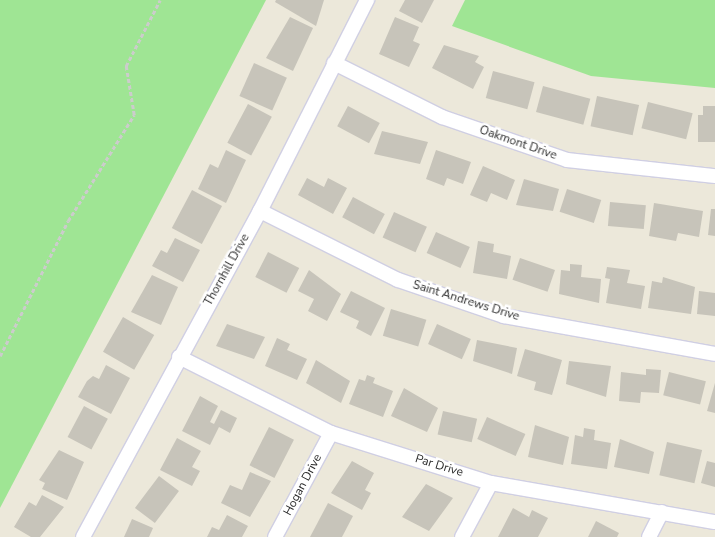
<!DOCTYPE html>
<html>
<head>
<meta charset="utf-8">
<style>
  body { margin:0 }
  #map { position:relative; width:715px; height:537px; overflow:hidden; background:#ece8da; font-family:"Nunito Sans",sans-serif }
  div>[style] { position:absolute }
  .green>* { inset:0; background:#9fe594 }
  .building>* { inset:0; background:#c7c4ba; transform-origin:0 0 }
  .path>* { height:2.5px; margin-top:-1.25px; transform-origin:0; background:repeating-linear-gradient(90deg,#ccc 0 4px,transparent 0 6.5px) }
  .roads { filter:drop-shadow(1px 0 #d0cfe3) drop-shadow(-1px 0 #d0cfe3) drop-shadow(0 1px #d0cfe3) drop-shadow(0 -1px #d0cfe3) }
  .minor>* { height:14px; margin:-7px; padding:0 7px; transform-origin:7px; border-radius:7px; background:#fff }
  span { translate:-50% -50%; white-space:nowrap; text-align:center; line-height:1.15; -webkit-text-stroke:5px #fff; paint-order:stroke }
  .street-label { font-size:12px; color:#292929 }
</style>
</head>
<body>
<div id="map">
  <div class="green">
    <div style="clip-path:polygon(0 0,266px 0,0 508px)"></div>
    <div style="clip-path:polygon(465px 0,715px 0,715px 88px,591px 76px,452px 26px)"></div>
  </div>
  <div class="building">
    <div style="clip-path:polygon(324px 0,316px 26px,275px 2px,276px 0)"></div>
    <div style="clip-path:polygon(405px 0,434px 0,422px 23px,399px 11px)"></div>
    <div style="clip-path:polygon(290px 17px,313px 28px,293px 71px,266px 58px)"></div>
    <div style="clip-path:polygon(395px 17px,419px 27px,413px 41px,420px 44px,409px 67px,379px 54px)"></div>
    <div style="clip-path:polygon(444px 45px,479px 56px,475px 62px,484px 67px,473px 89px,432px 68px)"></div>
    <div style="left:254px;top:63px;width:36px;height:36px;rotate:24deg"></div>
    <div style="left:493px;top:71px;width:43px;height:28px;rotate:15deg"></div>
    <div style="left:543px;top:86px;width:49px;height:27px;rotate:15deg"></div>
    <div style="left:597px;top:96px;width:43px;height:31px;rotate:12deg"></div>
    <div style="left:648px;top:102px;width:46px;height:27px;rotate:14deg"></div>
    <div style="left:248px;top:104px;width:27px;height:44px;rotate:28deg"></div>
    <div style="left:348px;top:106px;width:36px;height:23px;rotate:28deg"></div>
    <div style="clip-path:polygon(703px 106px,715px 106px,715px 142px,698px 142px,698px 115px,703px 115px)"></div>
    <div style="clip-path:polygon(382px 131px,428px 142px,420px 164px,374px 154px)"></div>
    <div style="clip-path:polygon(226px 150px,246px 160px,226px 203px,198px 189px,210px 164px,218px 168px)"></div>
    <div style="clip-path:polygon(436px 150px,471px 162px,463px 184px,447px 178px,444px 186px,426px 179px)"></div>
    <div style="clip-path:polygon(483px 166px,515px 180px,507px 200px,491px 193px,487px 202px,470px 195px)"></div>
    <div style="clip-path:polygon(307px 178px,324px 187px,328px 178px,347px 188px,333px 214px,298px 195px)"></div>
    <div style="clip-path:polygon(524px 179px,559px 189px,553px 211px,516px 205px)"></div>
    <div style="left:567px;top:189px;width:36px;height:24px;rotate:18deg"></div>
    <div style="left:192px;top:190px;width:34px;height:43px;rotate:28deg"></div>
    <div style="left:353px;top:197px;width:36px;height:23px;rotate:28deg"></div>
    <div style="left:610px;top:202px;width:36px;height:24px;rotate:5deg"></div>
    <div style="clip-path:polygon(654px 203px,703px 211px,699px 237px,678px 233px,676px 241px,649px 236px)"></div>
    <div style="clip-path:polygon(711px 209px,715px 209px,715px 236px,708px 235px)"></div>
    <div style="left:394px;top:212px;width:36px;height:28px;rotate:24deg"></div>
    <div style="left:436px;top:232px;width:37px;height:23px;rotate:24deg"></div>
    <div style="clip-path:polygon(175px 238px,200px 250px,183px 282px,152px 266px,161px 250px,167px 253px)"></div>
    <div style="clip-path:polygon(478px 241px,494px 244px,493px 252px,511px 256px,507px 279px,473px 273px)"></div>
    <div style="left:268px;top:252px;width:35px;height:28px;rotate:27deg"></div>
    <div style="left:520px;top:258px;width:37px;height:23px;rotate:19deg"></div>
    <div style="clip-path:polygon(570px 264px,582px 265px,581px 277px,601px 279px,599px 303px,559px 294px,561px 270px,570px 271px)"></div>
    <div style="clip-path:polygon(607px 267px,630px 270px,627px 283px,645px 286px,641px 309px,606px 303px,610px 279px,605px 278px)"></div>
    <div style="clip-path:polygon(309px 270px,341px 294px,327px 321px,308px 311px,314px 299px,298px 291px)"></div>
    <div style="clip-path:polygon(152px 275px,178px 287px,161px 325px,131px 312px)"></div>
    <div style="clip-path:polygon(663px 277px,695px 287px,691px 314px,648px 308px,652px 281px,662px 283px)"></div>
    <div style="clip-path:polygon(351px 291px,385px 308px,371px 336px,356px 328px,359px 321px,340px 312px)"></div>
    <div style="clip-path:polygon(699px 291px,715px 293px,715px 316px,697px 314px)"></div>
    <div style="left:391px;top:309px;width:37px;height:28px;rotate:17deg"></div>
    <div style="left:123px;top:317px;width:36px;height:40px;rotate:30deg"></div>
    <div style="clip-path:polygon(227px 324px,265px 337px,254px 359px,216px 346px)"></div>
    <div style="left:437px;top:324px;width:37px;height:22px;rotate:24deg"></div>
    <div style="clip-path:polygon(277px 338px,290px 344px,287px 350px,307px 359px,297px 380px,265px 366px)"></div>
    <div style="clip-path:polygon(477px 340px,517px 348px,512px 374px,473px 361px)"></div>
    <div style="clip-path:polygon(525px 349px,562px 360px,552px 395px,534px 390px,536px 382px,517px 376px)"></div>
    <div style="clip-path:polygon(316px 360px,350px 381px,341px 403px,306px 383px)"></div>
    <div style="clip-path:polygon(569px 361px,611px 366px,606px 397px,566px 384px)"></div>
    <div style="clip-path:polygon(106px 365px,130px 378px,111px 414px,78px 397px,87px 381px,93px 376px,99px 379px)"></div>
    <div style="clip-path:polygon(646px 369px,661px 370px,659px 393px,641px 392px,640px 403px,619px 401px,621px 372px,646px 375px)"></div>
    <div style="left:669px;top:372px;width:38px;height:24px;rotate:14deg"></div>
    <div style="clip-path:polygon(367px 375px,375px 378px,373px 383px,393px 391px,383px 417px,349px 404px,359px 379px,365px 381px)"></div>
    <div style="clip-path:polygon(715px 383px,715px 413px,707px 411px)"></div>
    <div style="clip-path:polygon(404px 388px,438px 408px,427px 432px,391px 416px)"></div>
    <div style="clip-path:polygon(200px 396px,218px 406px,210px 422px,214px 424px,221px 410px,237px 418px,230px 433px,219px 427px,210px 445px,182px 431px)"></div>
    <div style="left:84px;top:406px;width:27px;height:35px;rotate:28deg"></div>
    <div style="left:443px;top:411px;width:35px;height:24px;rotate:13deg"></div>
    <div style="left:487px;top:417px;width:42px;height:24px;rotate:24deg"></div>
    <div style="clip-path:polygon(535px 425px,569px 437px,563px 465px,528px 457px)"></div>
    <div style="left:269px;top:427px;width:28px;height:43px;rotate:27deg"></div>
    <div style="clip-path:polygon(584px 428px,595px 430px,594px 440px,611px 443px,607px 469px,571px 464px,575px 435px,583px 437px)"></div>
    <div style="clip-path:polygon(177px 438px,201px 451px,192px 467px,200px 471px,192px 486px,160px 470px)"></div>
    <div style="clip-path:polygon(620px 439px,654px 452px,649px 474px,614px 467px)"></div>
    <div style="left:667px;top:442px;width:36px;height:34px;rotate:13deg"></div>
    <div style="clip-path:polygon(59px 450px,84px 462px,67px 500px,42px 489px,45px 483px,39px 480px)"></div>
    <div style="clip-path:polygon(352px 461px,374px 473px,365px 490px,371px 493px,362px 510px,331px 493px)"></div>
    <div style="clip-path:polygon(707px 461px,715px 463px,715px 487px,701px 483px)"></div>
    <div style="clip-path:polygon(250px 472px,271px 481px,250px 517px,221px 503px,230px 485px,242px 490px)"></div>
    <div style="left:159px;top:476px;width:25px;height:40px;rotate:37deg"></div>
    <div style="clip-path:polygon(426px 484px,453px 498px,429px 531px,402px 517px)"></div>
    <div style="clip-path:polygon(42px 495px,64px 507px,40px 537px,31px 537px,14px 527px,29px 502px,36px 506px)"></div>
    <div style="clip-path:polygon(328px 503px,353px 516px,342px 537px,310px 537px)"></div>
    <div style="clip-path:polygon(513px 508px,529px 517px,532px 510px,548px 518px,538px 537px,498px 537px)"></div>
    <div style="clip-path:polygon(227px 515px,248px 526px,242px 537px,207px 537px,212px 527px,219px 530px)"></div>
    <div style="clip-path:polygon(132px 519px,153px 528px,149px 537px,124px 537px)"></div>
    <div style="clip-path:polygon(596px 521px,619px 533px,617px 537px,588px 537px)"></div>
  </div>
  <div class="path">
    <div style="left:0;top:356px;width:151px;rotate:-63.3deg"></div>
    <div style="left:68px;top:221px;width:125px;rotate:-58.1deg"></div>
    <div style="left:134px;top:115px;width:50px;rotate:-99.3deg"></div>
    <div style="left:126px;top:66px;width:74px;rotate:-62.7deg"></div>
  </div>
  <div class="roads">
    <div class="minor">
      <div style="left:334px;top:63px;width:121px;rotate:26.6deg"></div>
      <div style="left:442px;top:117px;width:132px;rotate:19deg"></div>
      <div style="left:567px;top:160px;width:149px;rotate:6.2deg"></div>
      <div style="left:260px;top:211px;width:154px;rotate:26.6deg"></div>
      <div style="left:398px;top:280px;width:112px;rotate:18.8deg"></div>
      <div style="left:504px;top:316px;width:214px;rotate:10.2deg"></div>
      <div style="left:179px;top:357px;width:170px;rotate:26.6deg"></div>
      <div style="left:331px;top:433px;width:168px;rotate:17.4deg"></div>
      <div style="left:491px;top:483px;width:227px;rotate:9.9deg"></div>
      <div style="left:83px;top:537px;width:371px;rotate:-61.5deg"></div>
      <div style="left:260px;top:211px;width:237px;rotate:-63.1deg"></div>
      <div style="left:275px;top:537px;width:118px;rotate:-61.7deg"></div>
      <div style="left:462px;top:537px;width:61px;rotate:-61.8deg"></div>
      <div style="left:649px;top:537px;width:28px;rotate:-63deg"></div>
    </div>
  </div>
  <div class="street-label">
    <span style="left:518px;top:143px;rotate:19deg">Oakmont Drive</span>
    <span style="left:227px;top:270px;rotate:-61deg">Thornhill Drive</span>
    <span style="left:466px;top:301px;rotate:17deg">Saint Andrews Drive</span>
    <span style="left:439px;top:466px;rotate:17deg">Par Drive</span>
    <span style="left:303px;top:485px;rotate:-62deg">Hogan Drive</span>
  </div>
</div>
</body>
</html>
